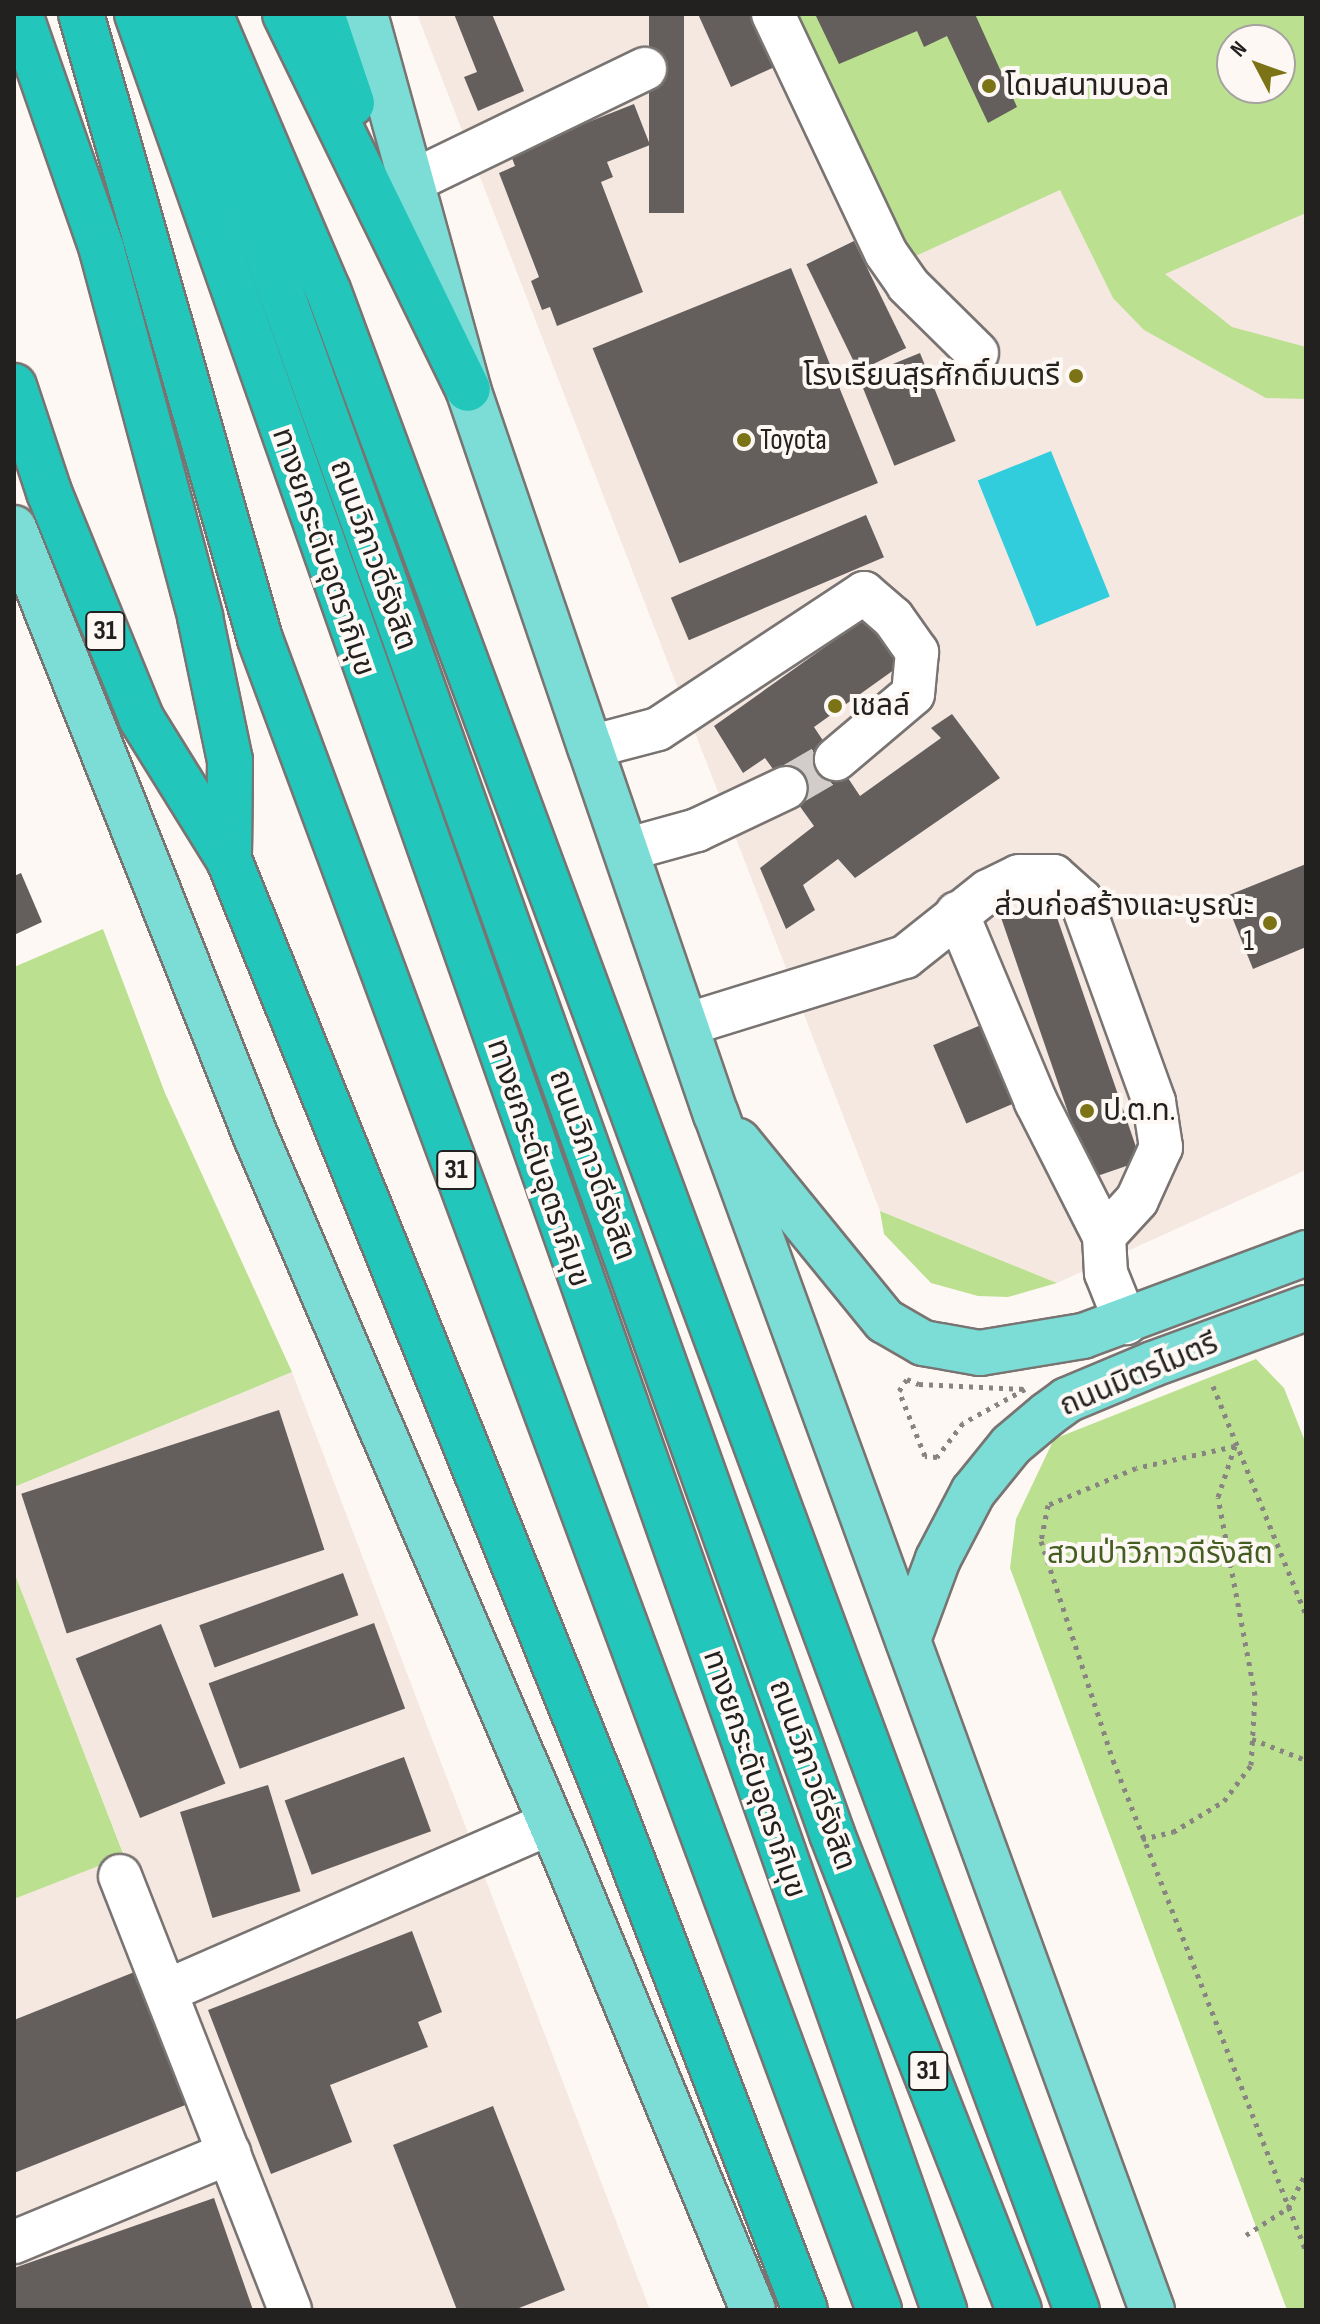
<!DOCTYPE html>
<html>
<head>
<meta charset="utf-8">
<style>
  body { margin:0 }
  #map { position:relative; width:1320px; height:2324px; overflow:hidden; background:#fef8f5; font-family:"Sofia Sans Condensed","Noto Sans Thai",sans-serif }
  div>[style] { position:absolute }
  .built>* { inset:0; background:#f5e8e1 }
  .green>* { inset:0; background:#bbe090 }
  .water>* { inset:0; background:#31cddd; transform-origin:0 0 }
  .building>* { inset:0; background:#645f5d; transform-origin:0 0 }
  .minor-tunnel>* { height:42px; margin-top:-21px; transform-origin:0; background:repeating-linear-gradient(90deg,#d2cdca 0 42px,transparent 0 63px) }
  .path>* { height:5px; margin-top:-2.5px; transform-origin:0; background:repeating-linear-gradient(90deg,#888482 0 4px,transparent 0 10px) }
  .roads { filter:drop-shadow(2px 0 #797472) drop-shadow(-2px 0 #797472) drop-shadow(0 2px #797472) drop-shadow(0 -2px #797472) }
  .minor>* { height:42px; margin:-21px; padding:0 21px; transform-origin:21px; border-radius:21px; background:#fff }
  .major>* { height:44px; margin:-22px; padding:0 22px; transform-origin:22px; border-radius:22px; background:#7bddd6 }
  .highway>* { height:44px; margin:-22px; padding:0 22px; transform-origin:22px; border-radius:22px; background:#23c6bb }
  .dots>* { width:22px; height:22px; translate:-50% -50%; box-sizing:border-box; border:4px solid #fef8f5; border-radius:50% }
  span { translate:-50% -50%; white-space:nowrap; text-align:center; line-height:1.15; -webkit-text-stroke:8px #fef8f5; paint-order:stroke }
  .shield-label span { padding:2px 6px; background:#fef8f5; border:2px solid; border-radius:6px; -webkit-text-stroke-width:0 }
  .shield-label { font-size:28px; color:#232120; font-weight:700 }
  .poi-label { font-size:30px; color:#232120 }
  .left { translate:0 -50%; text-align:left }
  .right { translate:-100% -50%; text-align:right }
  .street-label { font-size:30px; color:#232120 }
  .park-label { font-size:30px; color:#445e21 }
  .frame { position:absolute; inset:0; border:16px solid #232120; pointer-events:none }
  .north { position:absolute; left:1216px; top:24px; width:80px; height:80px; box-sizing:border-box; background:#fef8f5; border:2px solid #a6a2a0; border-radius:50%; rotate:311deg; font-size:22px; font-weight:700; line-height:32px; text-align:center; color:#232120 }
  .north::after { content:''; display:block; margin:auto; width:28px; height:36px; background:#7b7316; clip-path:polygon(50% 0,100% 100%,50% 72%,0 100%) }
</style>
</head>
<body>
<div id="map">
  <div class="built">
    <div style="clip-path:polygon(evenodd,417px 14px,1306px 14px,1306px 1170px,1057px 1283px,880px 1211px,417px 14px,1232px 40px,1280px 40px,1280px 88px,1232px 88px,1232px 40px)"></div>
    <div style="clip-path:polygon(292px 1372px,650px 2310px,14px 2310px,14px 1899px,124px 1855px,14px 1572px,14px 1487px)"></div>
  </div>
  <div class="green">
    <div style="clip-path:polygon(evenodd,792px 14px,1306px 14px,1306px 213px,1165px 274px,1232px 327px,1306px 347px,1306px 399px,1266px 398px,1144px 330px,1113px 298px,1060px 190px,909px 259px,792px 14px,1232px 40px,1280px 40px,1280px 88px,1232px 88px,1232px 40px)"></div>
    <div style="clip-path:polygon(103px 929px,165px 1093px,292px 1372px,14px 1487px,14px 967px)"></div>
    <div style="clip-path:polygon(880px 1211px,1057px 1283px,1008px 1297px,978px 1296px,931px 1283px,884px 1234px)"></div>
    <div style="clip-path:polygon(1256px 1359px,1284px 1388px,1306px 1444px,1306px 2310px,1287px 2310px,1010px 1568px,1016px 1519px,1054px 1439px)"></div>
    <div style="clip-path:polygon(14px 1572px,124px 1856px,14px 1899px)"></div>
  </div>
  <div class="water">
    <div style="left:1051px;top:451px;width:157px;height:79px;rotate:68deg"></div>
  </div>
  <div class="building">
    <div style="clip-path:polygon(454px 14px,492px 14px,524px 91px,478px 111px,464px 77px,477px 72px)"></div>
    <div style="left:649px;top:14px;width:35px;height:199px"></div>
    <div style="clip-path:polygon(698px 14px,759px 14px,781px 64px,731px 87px)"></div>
    <div style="clip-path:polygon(815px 14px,975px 14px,1017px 107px,988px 123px,947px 36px,924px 47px,917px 31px,839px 64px)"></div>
    <div style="clip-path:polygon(634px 104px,650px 145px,607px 162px,613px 177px,601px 182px,643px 292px,557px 326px,550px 307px,542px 310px,531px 281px,539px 277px,499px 173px,515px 166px,510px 153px)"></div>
    <div style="left:854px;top:241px;width:119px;height:53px;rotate:64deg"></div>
    <div style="left:791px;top:268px;width:232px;height:214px;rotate:68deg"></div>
    <div style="left:920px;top:353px;width:95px;height:66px;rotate:68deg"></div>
    <div style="left:866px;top:515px;width:46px;height:212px;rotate:67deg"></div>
    <div style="clip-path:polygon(870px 615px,905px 662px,814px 727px,860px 796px,941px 738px,931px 728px,952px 714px,1000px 778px,855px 878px,838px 859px,803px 885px,815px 910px,786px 929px,760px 868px,814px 826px,765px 758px,743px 773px,714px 726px)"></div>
    <div style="clip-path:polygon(1306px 864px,1306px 947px,1253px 969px,1224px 897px)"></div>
    <div style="clip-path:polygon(21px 873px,42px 922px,14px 935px,14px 876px)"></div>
    <div style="left:1051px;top:900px;width:276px;height:53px;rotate:71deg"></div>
    <div style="left:981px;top:1025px;width:85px;height:52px;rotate:67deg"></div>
    <div style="left:279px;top:1410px;width:147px;height:271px;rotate:72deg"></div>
    <div style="left:343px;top:1573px;width:45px;height:153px;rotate:70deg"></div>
    <div style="left:374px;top:1623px;width:91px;height:176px;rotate:70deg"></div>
    <div style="left:161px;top:1624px;width:172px;height:92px;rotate:68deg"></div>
    <div style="left:404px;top:1757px;width:79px;height:127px;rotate:70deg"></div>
    <div style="left:268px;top:1785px;width:111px;height:92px;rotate:73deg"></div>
    <div style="clip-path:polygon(412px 1931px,442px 2012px,418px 2022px,428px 2047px,330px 2085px,352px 2142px,271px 2174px,208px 2010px)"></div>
    <div style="clip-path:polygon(152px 1965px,203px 2098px,14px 2173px,14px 2020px)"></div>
    <div style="clip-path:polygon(493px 2106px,565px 2290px,514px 2310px,457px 2310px,393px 2145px)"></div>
    <div style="clip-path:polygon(214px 2198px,253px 2310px,14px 2310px,14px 2268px)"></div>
  </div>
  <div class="minor-tunnel">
    <div style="left:786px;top:788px;width:58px;rotate:-30.1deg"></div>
  </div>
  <div class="path">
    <div style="left:907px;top:1379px;width:13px;rotate:23deg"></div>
    <div style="left:919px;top:1384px;width:106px;rotate:2.7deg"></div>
    <div style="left:1025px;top:1389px;width:71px;rotate:151.3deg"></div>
    <div style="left:963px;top:1423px;width:43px;rotate:127.4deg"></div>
    <div style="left:937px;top:1457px;width:12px;rotate:-175deg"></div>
    <div style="left:925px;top:1456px;width:70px;rotate:-111.8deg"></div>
    <div style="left:899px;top:1391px;width:14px;rotate:-56deg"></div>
    <div style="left:1213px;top:1386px;width:247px;rotate:67.9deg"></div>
    <div style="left:1235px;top:1446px;width:101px;rotate:167.5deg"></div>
    <div style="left:1136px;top:1468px;width:95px;rotate:157.2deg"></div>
    <div style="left:1048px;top:1505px;width:37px;rotate:101deg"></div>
    <div style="left:1041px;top:1541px;width:231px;rotate:71.8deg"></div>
    <div style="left:1113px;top:1760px;width:528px;rotate:68.54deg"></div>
    <div style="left:1252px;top:1739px;width:58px;rotate:21.3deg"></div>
    <div style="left:1142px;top:1839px;width:32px;rotate:-13deg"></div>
    <div style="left:1173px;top:1832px;width:60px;rotate:-31.3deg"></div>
    <div style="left:1224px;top:1801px;width:45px;rotate:-53.1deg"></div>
    <div style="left:1251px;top:1765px;width:70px;rotate:-86.7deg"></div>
    <div style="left:1255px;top:1695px;width:201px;rotate:-100.6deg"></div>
    <div style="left:1218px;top:1497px;width:54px;rotate:-71.6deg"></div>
    <div style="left:1246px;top:2235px;width:50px;rotate:-32.7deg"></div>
    <div style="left:1288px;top:2208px;width:39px;rotate:-63deg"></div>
  </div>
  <div class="roads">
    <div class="minor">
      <div style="left:773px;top:14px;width:264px;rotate:64.7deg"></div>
      <div style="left:886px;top:253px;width:39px;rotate:55deg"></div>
      <div style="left:908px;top:285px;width:97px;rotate:44.6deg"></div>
      <div style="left:411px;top:182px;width:260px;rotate:-25.8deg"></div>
      <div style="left:590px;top:747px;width:70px;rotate:-14.8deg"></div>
      <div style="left:658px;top:729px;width:247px;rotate:-33.4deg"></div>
      <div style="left:864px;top:593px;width:38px;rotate:41deg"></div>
      <div style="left:893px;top:618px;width:42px;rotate:54.8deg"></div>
      <div style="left:917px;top:652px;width:42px;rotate:95.4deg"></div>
      <div style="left:913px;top:694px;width:101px;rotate:139.8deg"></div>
      <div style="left:625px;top:850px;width:75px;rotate:-15.5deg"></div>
      <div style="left:697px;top:830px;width:98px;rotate:-25.3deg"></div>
      <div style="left:957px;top:913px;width:205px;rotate:67.3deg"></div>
      <div style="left:1036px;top:1102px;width:150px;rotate:63.1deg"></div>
      <div style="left:685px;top:1025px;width:230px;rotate:-17.2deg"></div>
      <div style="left:905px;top:957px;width:106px;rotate:-38.5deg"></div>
      <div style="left:988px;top:891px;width:34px;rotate:-26deg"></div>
      <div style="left:1019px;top:876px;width:35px"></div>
      <div style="left:1054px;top:876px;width:36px;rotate:42deg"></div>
      <div style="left:1081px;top:900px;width:215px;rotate:70.1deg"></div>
      <div style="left:1154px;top:1102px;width:46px;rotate:81.2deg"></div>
      <div style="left:1161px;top:1147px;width:58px;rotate:114.4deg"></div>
      <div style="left:1137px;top:1200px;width:49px;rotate:132.5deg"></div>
      <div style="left:1104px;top:1236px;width:37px;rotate:87deg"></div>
      <div style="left:1106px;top:1273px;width:54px;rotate:68.2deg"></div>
      <div style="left:120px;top:1876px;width:466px;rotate:68.6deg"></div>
      <div style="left:166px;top:1991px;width:420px;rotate:-23.6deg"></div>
      <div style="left:14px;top:2242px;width:233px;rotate:-22.5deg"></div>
    </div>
    <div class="major">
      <div style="left:365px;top:14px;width:389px;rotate:74.6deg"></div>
      <div style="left:468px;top:389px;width:378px;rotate:71.2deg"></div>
      <div style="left:590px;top:747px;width:388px;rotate:71.1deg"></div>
      <div style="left:716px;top:1114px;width:1273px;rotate:69.97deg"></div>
      <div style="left:14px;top:528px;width:655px;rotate:68.33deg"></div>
      <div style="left:256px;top:1137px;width:783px;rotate:66.74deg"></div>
      <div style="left:565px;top:1856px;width:491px;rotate:67.5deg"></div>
      <div style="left:738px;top:1141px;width:232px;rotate:50.8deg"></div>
      <div style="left:885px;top:1321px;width:44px;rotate:30.1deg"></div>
      <div style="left:923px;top:1343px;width:58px;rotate:10deg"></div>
      <div style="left:980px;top:1353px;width:104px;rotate:-9.4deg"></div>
      <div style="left:1083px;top:1336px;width:238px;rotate:-20.4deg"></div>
      <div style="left:908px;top:1640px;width:86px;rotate:-69.7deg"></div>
      <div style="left:938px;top:1559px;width:76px;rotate:-62.4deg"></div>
      <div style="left:973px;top:1492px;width:60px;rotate:-51deg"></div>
      <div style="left:1011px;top:1445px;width:48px;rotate:-40deg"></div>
      <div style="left:1048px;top:1414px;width:24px;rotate:-36deg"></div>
      <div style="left:1067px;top:1400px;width:93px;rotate:-22.7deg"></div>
      <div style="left:1153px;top:1364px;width:163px;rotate:-20.1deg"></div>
    </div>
    <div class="highway">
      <div style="left:20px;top:14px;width:250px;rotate:70.8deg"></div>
      <div style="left:102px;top:250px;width:380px;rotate:75deg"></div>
      <div style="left:200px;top:617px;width:146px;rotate:78.2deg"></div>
      <div style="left:230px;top:760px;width:100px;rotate:90.6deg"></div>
      <div style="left:81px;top:14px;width:650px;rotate:74.02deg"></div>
      <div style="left:260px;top:639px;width:1782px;rotate:69.67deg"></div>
      <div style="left:137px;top:14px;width:2434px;rotate:70.63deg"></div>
      <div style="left:210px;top:14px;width:300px;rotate:66.9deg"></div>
      <div style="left:328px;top:290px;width:2154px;rotate:69.66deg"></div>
      <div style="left:285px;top:14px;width:417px;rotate:64deg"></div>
      <div style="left:322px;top:14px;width:94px;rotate:71.4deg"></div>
      <div style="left:183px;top:17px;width:1929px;rotate:70.34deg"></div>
      <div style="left:832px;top:1834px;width:511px;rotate:68.55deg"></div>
      <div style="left:14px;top:386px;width:112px;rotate:71.7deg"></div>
      <div style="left:49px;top:492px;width:244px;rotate:67.8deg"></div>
      <div style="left:141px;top:718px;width:167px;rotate:58.2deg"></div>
      <div style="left:229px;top:860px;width:1014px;rotate:67.99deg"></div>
      <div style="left:609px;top:1800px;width:546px;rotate:68.98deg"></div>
    </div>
  </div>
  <div class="dots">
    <div style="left:989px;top:86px;background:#7b7316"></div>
    <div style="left:1076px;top:376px;background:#7b7316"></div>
    <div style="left:744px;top:440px;background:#7b7316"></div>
    <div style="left:835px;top:706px;background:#7b7316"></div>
    <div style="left:1270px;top:923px;background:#7b7316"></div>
    <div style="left:1087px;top:1111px;background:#7b7316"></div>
  </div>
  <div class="shield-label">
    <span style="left:105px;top:631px">31</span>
    <span style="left:456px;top:1170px">31</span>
    <span style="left:928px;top:2071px">31</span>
  </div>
  <div class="poi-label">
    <span class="left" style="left:1005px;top:86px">โดมสนามบอล</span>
    <span class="right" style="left:1060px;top:376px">โรงเรียนสุรศักดิ์มนตรี</span>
    <span class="left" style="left:760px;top:440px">Toyota</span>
    <span class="left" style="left:851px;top:706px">เชลล์</span>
    <span class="right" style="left:1254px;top:923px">ส่วนก่อสร้างและบูรณะ<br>1</span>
    <span class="left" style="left:1103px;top:1111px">ป.ต.ท.</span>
  </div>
  <div class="street-label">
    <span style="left:323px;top:552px;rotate:71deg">ทางยกระดับอุตราภิมุข</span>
    <span style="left:373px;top:555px;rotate:70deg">ถนนวิภาวดีรังสิต</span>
    <span style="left:538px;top:1163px;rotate:71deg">ทางยกระดับอุตราภิมุข</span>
    <span style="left:592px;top:1165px;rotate:70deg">ถนนวิภาวดีรังสิต</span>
    <span style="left:1139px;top:1375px;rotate:-23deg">ถนนมิตรไมตรี</span>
    <span style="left:754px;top:1774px;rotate:71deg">ทางยกระดับอุตราภิมุข</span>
    <span style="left:812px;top:1775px;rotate:70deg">ถนนวิภาวดีรังสิต</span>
  </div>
  <div class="park-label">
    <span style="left:1160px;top:1554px">สวนป่าวิภาวดีรังสิต</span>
  </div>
  <div class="frame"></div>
  <div class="north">N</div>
</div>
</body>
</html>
